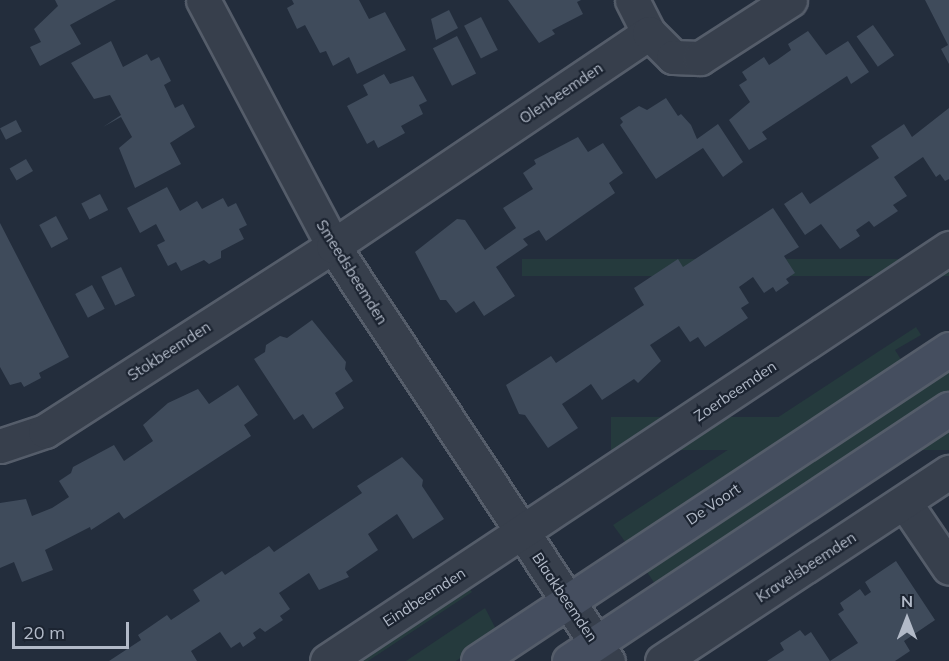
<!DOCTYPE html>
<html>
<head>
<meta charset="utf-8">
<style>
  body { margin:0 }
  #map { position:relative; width:949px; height:661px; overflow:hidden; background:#232d3c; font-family:Mulish,sans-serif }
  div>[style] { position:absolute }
  .green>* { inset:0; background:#253a3d; transform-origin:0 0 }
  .building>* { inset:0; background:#3f4b5b; transform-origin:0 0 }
  .roads { filter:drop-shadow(2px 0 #555d6a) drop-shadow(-2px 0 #555d6a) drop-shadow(0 2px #555d6a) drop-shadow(0 -2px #555d6a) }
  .street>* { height:33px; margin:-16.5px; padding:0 16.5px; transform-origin:16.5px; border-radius:16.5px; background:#373f4c }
  .secondary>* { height:33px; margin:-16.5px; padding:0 16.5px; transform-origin:16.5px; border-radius:16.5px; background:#454e5f }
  span { translate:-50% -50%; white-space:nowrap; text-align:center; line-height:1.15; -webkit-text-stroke:4.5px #1c2431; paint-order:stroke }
  .street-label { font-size:15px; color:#b2bac8 }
  .north { position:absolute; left:877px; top:589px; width:60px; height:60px; -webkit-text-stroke:4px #1c2431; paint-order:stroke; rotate:0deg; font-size:16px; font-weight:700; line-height:24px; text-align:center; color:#b2bac8 }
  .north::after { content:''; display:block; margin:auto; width:21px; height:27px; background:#b2bac8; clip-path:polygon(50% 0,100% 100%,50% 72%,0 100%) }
  .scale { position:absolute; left:12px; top:622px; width:117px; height:27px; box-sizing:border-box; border:3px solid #b2bac8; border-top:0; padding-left:8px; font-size:18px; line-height:21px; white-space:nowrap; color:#b2bac8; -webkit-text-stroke:4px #1c2431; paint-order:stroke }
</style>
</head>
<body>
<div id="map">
  <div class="green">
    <div style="left:949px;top:259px;width:17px;height:427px;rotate:90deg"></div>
    <div style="clip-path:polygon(916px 327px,921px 335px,895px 350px,905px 366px,629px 547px,613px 525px)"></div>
    <div style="clip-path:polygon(949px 360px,949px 392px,655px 584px,643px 566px)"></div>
    <div style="left:949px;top:417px;width:33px;height:338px;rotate:90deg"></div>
    <div style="clip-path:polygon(464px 581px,472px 592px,368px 661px,342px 661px)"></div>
    <div style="clip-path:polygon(485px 608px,498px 633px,456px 661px,406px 661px)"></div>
  </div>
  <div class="building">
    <div style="clip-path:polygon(55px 0,116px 0,70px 25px,81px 44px,40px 66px,30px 47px,41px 42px,34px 29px,58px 6px)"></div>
    <div style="clip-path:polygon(292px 0,359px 0,369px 19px,385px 12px,406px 50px,357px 74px,349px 57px,333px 66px,326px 51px,320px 53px,305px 25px,297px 29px,287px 8px,294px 4px)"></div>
    <div style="clip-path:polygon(508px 0,581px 0,577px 2px,583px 14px,552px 30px,555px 34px,539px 43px)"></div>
    <div style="clip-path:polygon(925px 0,949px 0,949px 64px,941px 49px,948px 45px)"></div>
    <div style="clip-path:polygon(449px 10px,458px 28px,436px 40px,431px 19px)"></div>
    <div style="left:481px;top:17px;width:37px;height:19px;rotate:63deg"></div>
    <div style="left:873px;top:25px;width:37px;height:20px;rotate:55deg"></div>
    <div style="clip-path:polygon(808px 31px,826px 55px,848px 41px,869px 72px,851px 84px,847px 76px,762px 132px,767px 139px,749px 150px,729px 120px,750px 102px,739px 85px,747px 80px,742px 72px,764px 57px,769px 65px,777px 60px,791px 50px,788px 44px)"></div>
    <div style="left:457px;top:36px;width:42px;height:27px;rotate:63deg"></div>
    <div style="clip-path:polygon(111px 41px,123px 67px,147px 54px,151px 61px,159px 57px,171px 81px,164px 85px,175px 108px,183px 104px,195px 127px,170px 143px,181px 164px,135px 188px,119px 148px,132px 137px,121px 117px,103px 127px,121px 115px,110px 95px,94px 99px,71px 63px)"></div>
    <div style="clip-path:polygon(384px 74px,390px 84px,413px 76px,427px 101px,419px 105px,423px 114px,401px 126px,405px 133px,378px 148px,374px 140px,367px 144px,347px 106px,368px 95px,363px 85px)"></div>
    <div style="clip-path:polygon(666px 98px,678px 116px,681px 114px,691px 125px,697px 139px,718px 124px,743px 162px,723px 177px,703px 148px,656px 179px,620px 125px,623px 122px,620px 118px,639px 106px,647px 110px)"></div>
    <div style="clip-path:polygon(949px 108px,949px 179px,945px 181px,940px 174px,936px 177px,923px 157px,894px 177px,907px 196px,893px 205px,898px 211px,874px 227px,869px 221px,856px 230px,860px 236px,840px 249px,821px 224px,805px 235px,784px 204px,802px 192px,810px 204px,879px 158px,871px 146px,904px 124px,912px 137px)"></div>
    <div style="left:16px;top:120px;width:13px;height:18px;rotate:63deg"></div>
    <div style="clip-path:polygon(578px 137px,588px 152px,603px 143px,623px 173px,609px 183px,615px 193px,546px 241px,539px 230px,523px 239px,528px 245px,496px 267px,515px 296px,484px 316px,474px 301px,456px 313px,446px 300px,440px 300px,415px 252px,457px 219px,465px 220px,485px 250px,516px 228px,503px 208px,533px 189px,523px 173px,536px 164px,534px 160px)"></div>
    <div style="left:26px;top:159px;width:14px;height:19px;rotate:60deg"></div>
    <div style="clip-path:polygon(167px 187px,180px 211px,197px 201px,202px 209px,223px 198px,228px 207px,236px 203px,247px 225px,239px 229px,244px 239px,221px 251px,221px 258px,209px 264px,204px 260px,181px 271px,176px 262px,168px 266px,157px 245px,165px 241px,156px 224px,140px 233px,127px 208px)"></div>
    <div style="left:100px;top:194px;width:18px;height:21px;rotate:63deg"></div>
    <div style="clip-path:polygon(773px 208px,799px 247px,784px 256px,795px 273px,786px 279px,789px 283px,776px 292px,773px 287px,764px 293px,753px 277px,739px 287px,749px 303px,741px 308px,748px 318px,705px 347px,698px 337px,690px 342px,679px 326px,650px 345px,661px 361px,638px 383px,634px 379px,602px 400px,591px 384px,577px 394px,562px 404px,578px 428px,548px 448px,525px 415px,519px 414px,506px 385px,551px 356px,556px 363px,644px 305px,634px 288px,678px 259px,683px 267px)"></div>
    <div style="left:56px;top:216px;width:26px;height:19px;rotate:62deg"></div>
    <div style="clip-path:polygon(0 223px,69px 357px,39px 373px,41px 378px,24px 387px,21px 382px,10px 385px,0 367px)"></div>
    <div style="left:121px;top:267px;width:32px;height:22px;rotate:64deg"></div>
    <div style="left:92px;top:285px;width:27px;height:19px;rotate:62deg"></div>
    <div style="clip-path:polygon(312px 320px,346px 362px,345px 369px,353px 381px,335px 393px,344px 408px,313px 429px,303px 414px,294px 420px,254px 359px,265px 352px,266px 345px,280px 336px,287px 338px)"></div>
    <div style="clip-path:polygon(238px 385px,258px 415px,244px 425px,251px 436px,124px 519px,119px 512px,91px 530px,90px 527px,45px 550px,53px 570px,22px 582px,14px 562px,0 568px,0 503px,26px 499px,32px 516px,52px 508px,69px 497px,59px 481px,71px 473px,73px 467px,114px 445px,124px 461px,153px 441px,143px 425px,168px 403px,198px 389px,209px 404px)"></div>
    <div style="clip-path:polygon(402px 457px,423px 480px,422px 486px,444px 519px,413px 539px,397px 514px,368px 534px,378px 550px,346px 572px,349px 577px,319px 590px,309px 573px,279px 593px,290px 609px,280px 616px,283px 620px,265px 632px,260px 628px,253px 633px,256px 638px,243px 647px,240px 642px,231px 648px,220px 632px,191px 651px,197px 661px,109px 661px,141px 640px,138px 635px,167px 615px,171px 620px,200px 601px,193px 590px,222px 571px,225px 575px,269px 546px,274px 552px,362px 493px,357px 486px)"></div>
    <div style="clip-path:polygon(896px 561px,935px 620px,904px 641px,910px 651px,895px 661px,767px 661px,784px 650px,780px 643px,800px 630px,805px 636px,811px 632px,830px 661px,858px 643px,838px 614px,844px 610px,840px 603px,860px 589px,865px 596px,871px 592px,865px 582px)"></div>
  </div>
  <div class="roads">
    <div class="street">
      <div style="left:203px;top:0;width:278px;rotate:62.1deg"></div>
      <div style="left:333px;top:246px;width:498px;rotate:56.5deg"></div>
      <div style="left:632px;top:0;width:37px;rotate:63deg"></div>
      <div style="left:0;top:446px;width:47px;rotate:-18.4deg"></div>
      <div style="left:45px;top:431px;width:342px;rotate:-32.7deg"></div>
      <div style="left:333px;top:246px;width:381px;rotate:-34deg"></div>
      <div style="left:649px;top:33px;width:34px;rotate:45deg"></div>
      <div style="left:673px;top:57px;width:27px;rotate:2deg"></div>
      <div style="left:700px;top:58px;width:107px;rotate:-32.8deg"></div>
      <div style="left:905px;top:503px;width:78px;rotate:55.9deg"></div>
      <div style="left:327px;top:661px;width:747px;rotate:-33.58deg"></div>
      <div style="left:662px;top:661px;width:344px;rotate:-33.4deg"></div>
    </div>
    <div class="secondary">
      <div style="left:478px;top:661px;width:565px;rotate:-33.52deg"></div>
      <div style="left:569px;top:661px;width:456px;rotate:-33.6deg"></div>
    </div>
  </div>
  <div class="street-label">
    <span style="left:561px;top:93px;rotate:-34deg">Olenbeemden</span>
    <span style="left:352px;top:272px;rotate:58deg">Smeedsbeemden</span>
    <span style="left:169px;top:351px;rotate:-33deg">Stokbeemden</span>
    <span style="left:735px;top:391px;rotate:-34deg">Zoerbeemden</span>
    <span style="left:713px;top:504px;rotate:-34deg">De Voort</span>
    <span style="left:806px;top:567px;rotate:-33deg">Kravelsbeemden</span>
    <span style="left:424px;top:597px;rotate:-33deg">Eindbeemden</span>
    <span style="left:565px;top:597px;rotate:56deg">Blaakbeemden</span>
  </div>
  <div class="north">N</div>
  <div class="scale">20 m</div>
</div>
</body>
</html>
